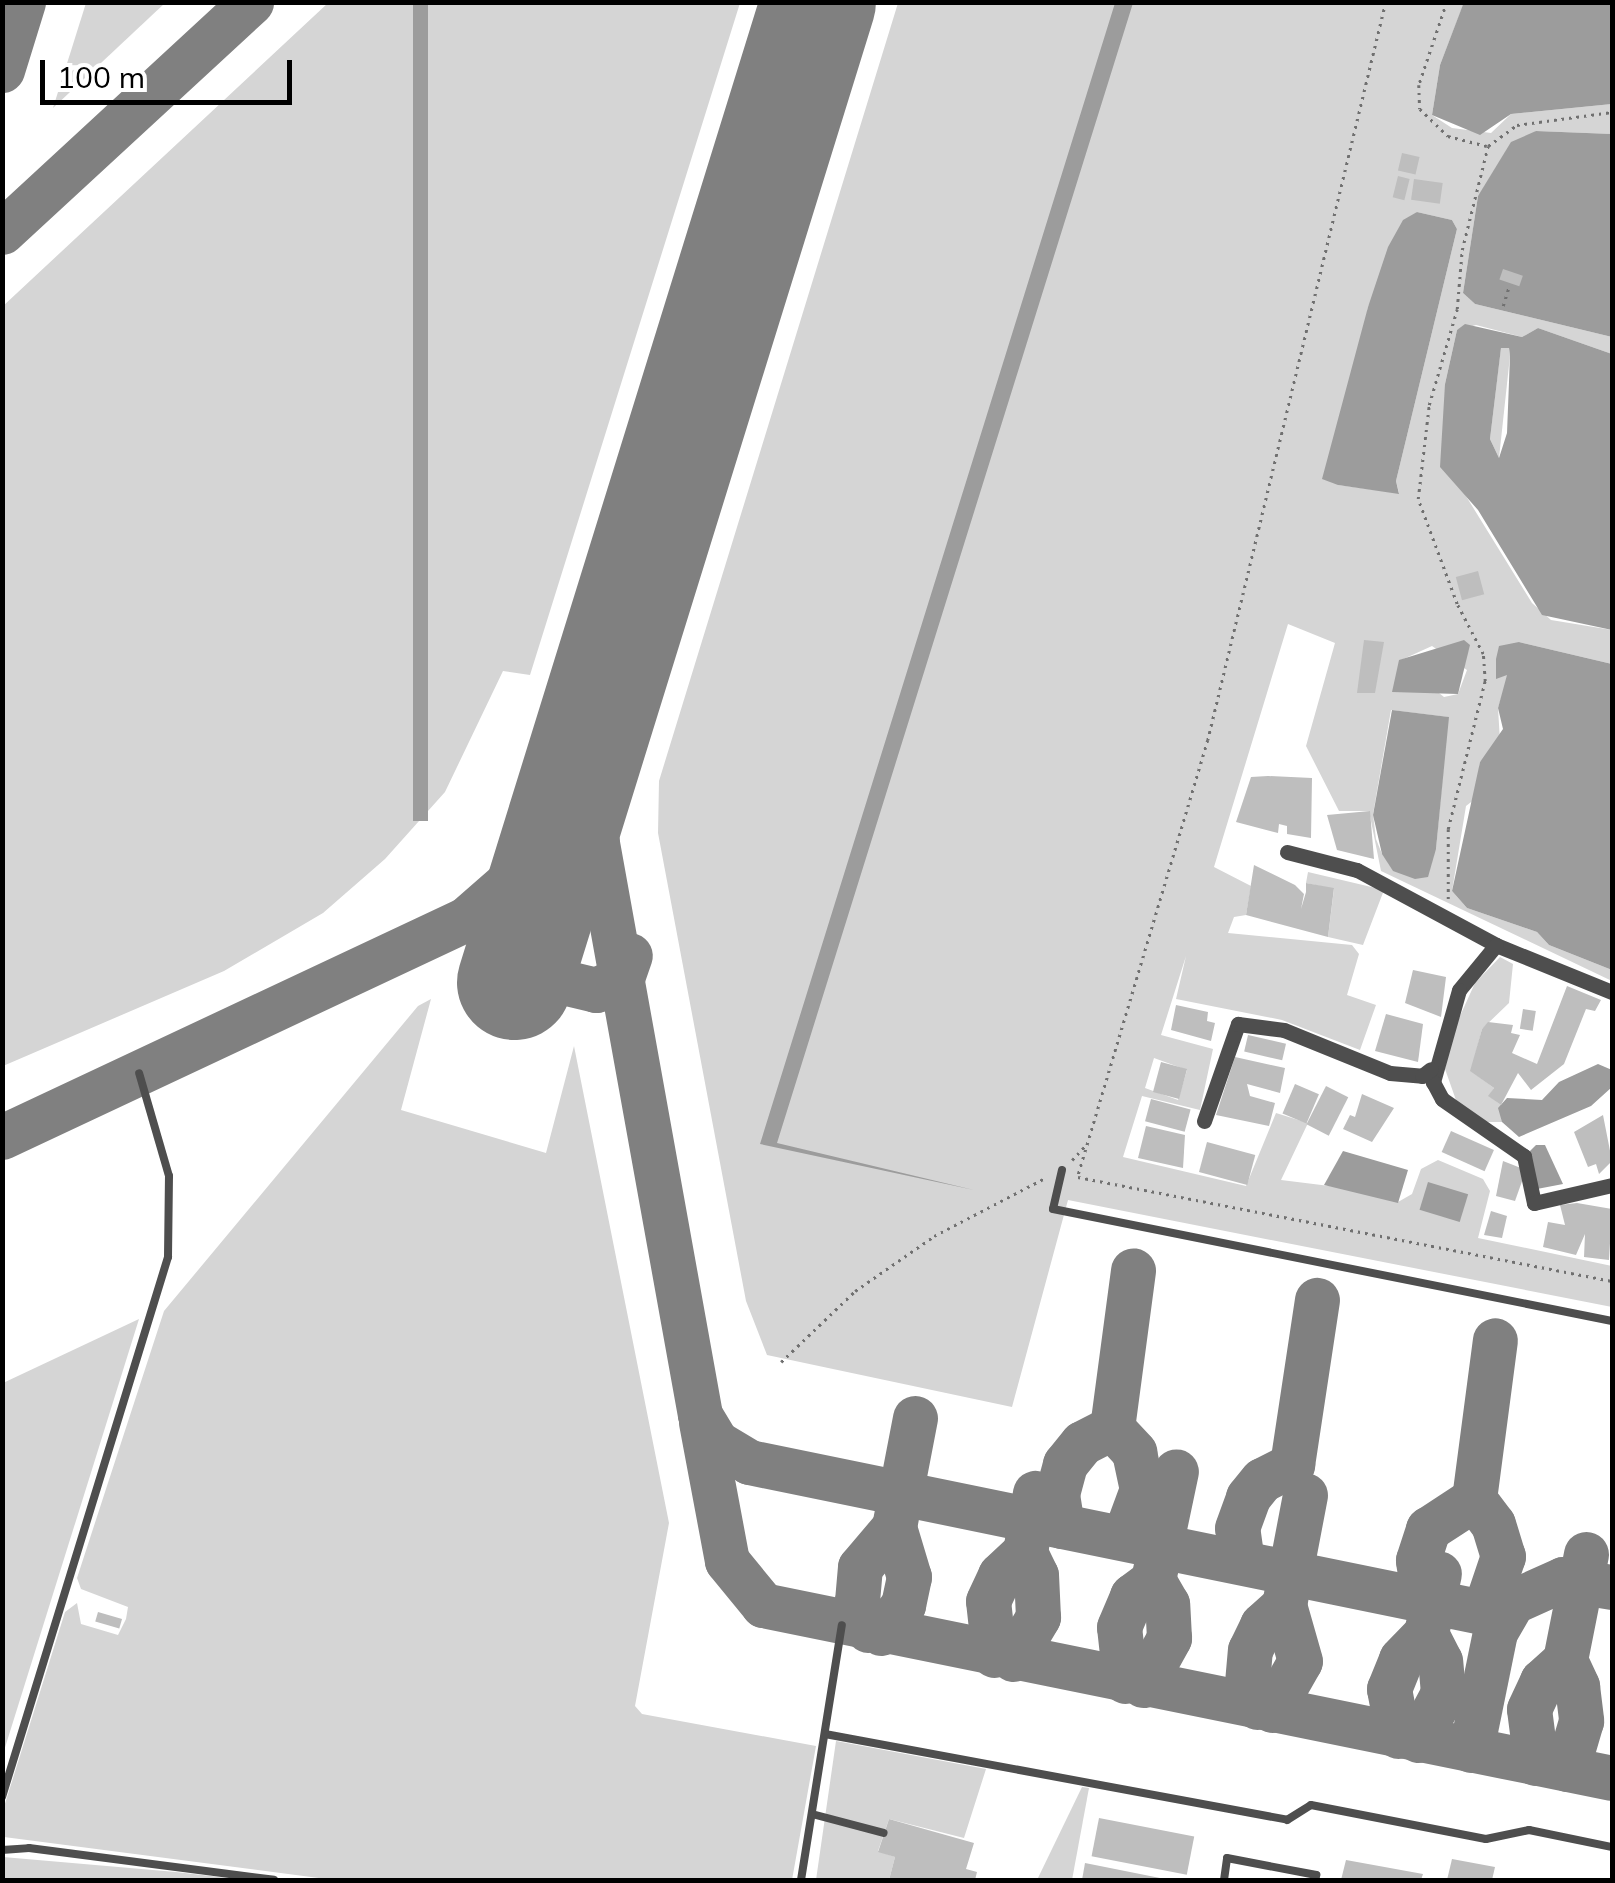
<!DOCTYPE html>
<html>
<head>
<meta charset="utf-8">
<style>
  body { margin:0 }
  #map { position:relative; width:1615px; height:1883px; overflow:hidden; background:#fff; font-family:Mulish,sans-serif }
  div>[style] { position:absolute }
  .green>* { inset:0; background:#d5d5d5 }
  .water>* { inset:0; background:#9c9c9c; transform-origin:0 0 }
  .taxiway>* { height:45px; margin:-22.5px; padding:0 22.5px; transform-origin:22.5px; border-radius:22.5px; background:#808080 }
  .runway>* { height:115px; margin:-57.5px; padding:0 57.5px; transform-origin:57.5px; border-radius:57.5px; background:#808080 }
  .building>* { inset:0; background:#bebebe; transform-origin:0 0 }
  .path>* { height:2.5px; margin-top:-1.25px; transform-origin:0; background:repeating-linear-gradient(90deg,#707070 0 2.5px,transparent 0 7.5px) }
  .service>* { height:8px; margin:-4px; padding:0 4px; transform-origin:4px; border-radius:4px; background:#4e4e4e }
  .minor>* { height:15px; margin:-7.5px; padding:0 7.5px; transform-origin:7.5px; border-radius:7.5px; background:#4e4e4e }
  span { translate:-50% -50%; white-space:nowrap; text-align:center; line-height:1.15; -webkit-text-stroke:9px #fff; paint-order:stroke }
  .frame { position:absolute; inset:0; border:5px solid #000; pointer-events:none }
  .scale { position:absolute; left:40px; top:60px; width:252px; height:45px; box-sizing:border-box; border:5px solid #000; border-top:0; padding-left:12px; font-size:30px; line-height:35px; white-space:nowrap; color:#000; -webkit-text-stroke:8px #fff; paint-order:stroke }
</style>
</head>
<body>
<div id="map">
  <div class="green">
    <div style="clip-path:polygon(86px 3px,165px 3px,53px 108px)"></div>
    <div style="clip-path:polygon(328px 3px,740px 3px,530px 675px,503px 671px,445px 792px,385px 859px,323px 913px,224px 971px,3px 1066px,2px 307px)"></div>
    <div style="clip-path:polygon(evenodd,898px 3px,1464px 3px,1440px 65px,1432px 115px,1452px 128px,1491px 133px,1511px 114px,1612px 104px,1612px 134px,1536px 131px,1478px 196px,1463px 293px,1475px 304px,1612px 337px,1612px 354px,1538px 328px,1522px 337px,1476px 325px,1457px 330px,1445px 384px,1461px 488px,1532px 603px,1551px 620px,1612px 630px,1612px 664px,1519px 642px,1498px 708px,1500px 741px,1480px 762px,1475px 799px,1466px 806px,1452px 891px,1467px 908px,1537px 932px,1549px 945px,1612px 970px,1612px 981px,1381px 871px,1369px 811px,1339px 811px,1306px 746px,1335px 643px,1288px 624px,1214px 867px,1251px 886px,1246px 915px,1234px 917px,1228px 933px,1352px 945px,1359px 954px,1347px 995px,1376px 1005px,1360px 1050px,1282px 1020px,1176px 999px,1186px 956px,1161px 1035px,1213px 1049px,1200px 1110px,1142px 1096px,1123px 1157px,1246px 1186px,1276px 1113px,1308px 1123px,1281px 1180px,1362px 1190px,1398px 1202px,1412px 1194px,1421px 1169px,1438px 1160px,1483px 1179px,1490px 1191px,1478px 1238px,1612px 1266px,1612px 1307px,1068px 1200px,1012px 1407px,767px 1355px,746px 1301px,658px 833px,659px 781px,898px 3px,1417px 212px,1452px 220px,1457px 229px,1396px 481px,1399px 493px,1338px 485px,1368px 307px,1417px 212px,898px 3px,1432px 646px,1467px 670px,1458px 694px,1444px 697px,1399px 661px,1432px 646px,898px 3px,1391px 710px,1448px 717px,1436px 849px,1382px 854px,1376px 839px,1373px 814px,1391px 710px,898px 3px,1154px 1058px,1187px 1070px,1178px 1100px,1145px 1088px,1154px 1058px)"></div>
    <div style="clip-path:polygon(1501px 347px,1509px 348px,1510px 356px,1499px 458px,1490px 439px)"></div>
    <div style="clip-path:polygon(1308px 872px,1384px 890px,1363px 945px,1328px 937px,1334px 889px,1306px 883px)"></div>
    <div style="clip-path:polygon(1500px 957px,1513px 964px,1509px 1003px,1482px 1029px,1471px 1071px,1494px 1088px,1489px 1096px,1501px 1105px,1502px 1122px,1486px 1122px,1457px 1103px,1445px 1069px,1450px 1038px,1475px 983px)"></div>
    <div style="clip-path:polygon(431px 999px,401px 1110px,546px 1153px,574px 1046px,669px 1523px,635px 1706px,642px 1714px,816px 1746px,792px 1880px,334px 1880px,4px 1837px,3px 1810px,65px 1612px,77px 1603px,81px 1624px,118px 1635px,126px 1619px,128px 1607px,81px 1589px,77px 1578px,164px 1311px,418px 1006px)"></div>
    <div style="clip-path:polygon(139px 1319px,3px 1754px,3px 1383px)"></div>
    <div style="clip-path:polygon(836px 1741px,986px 1769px,964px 1838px,889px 1819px,878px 1851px,895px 1857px,889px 1880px,816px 1880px)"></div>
    <div style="clip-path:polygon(1082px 1787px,1089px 1788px,1072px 1880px,1037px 1880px)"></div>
    <div style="clip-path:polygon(3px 1857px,176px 1872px,245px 1880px,3px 1880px)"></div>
  </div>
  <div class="water">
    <div style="clip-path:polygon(1464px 2px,1612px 3px,1612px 104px,1511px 114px,1480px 135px,1432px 115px,1440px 65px)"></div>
    <div style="left:413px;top:3px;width:15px;height:818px"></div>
    <div style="clip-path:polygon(1115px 3px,1133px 3px,777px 1143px,974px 1190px,760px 1144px)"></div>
    <div style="clip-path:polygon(1536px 131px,1612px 134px,1612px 337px,1475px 304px,1463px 293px,1478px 196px,1511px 142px)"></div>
    <div style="clip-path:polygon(1417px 212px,1452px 220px,1457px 229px,1396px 481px,1399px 494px,1338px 485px,1322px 479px,1368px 307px,1388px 247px,1403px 220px)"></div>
    <div style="clip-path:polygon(evenodd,1465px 324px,1522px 337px,1538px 328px,1612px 354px,1612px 630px,1542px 615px,1478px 510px,1440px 467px,1445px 384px,1457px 330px,1465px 324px,1501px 348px,1509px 348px,1510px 356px,1507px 433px,1499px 458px,1490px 439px,1501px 348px)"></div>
    <div style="clip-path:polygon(1464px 640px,1470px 645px,1458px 694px,1392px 692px,1399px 660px)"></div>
    <div style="clip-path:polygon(1519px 642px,1612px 664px,1612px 970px,1549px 945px,1537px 932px,1467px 908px,1452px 891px,1480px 762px,1503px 729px,1498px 708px,1507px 675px,1496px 679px,1496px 659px,1499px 646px)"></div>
    <div style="clip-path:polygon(1392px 710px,1449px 717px,1436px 849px,1428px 877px,1415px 879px,1393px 871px,1382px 854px,1373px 815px)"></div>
    <div style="clip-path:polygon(1598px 1064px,1612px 1070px,1612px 1087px,1591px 1106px,1519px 1137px,1502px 1122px,1498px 1108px,1507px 1098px,1542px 1100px,1559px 1082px)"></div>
    <div style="clip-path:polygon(1536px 1145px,1545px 1145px,1563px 1184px,1537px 1189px,1527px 1154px)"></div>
    <div style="clip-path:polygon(1343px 1151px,1408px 1170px,1398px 1203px,1324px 1185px)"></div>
    <div style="left:1428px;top:1182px;width:42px;height:29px;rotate:17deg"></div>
  </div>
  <div class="taxiway">
    <div style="left:2px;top:70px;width:71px;rotate:-72.8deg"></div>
    <div style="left:2px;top:232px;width:339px;rotate:-42.7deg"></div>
    <div style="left:595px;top:720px;width:70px;rotate:94.1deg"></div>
    <div style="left:590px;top:790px;width:53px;rotate:82.5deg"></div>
    <div style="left:597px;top:843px;width:581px;rotate:79.79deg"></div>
    <div style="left:700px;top:1415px;width:31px;rotate:59deg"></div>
    <div style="left:716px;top:1442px;width:39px;rotate:31deg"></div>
    <div style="left:749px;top:1462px;width:769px;rotate:11.56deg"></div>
    <div style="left:517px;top:971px;width:81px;rotate:13.5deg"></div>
    <div style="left:596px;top:990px;width:29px;rotate:-25deg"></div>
    <div style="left:622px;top:978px;width:24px;rotate:-71deg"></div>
    <div style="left:2px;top:1137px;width:513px;rotate:-25.17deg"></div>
    <div style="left:466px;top:919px;width:85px;rotate:-41.2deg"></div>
    <div style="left:530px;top:863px;width:39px;rotate:-54deg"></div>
    <div style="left:553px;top:831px;width:82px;rotate:-69.4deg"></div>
    <div style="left:701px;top:1422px;width:141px;rotate:79.4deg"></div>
    <div style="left:727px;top:1561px;width:57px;rotate:50.7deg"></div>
    <div style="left:763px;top:1605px;width:866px;rotate:11.52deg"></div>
    <div style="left:1112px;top:1428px;width:33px;rotate:47deg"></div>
    <div style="left:1134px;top:1452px;width:38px;rotate:78deg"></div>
    <div style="left:1142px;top:1489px;width:52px;rotate:110.2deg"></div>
    <div style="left:1474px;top:1499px;width:31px;rotate:53deg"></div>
    <div style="left:1493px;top:1524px;width:34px;rotate:73deg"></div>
    <div style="left:1503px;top:1556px;width:59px;rotate:108.7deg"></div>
    <div style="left:1062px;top:1526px;width:32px;rotate:-99deg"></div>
    <div style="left:1057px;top:1494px;width:31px;rotate:-75deg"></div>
    <div style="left:1065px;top:1464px;width:27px;rotate:-51deg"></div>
    <div style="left:1082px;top:1443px;width:34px;rotate:-27deg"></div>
    <div style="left:1112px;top:1428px;width:159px;rotate:-82.4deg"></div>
    <div style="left:1242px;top:1562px;width:34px;rotate:-98deg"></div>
    <div style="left:1237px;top:1528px;width:33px;rotate:-70deg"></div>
    <div style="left:1248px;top:1497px;width:22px;rotate:-51deg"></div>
    <div style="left:1262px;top:1480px;width:34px;rotate:-27deg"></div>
    <div style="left:1292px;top:1465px;width:167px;rotate:-81.4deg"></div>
    <div style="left:1424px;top:1599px;width:39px;rotate:-99deg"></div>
    <div style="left:1418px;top:1560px;width:33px;rotate:-72deg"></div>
    <div style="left:1428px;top:1529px;width:55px;rotate:-33.1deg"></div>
    <div style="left:1474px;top:1499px;width:160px;rotate:-82.5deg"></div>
    <div style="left:868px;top:1630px;width:31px;rotate:-111deg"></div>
    <div style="left:857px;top:1601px;width:34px;rotate:-85deg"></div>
    <div style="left:860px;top:1567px;width:52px;rotate:-49.6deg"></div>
    <div style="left:894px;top:1527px;width:111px;rotate:-79.1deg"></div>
    <div style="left:881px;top:1633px;width:36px;rotate:-52deg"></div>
    <div style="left:903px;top:1605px;width:29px;rotate:-78deg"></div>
    <div style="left:909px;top:1577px;width:52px;rotate:-106.7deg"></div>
    <div style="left:994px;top:1655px;width:54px;rotate:-96.3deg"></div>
    <div style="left:988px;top:1601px;width:29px;rotate:-65deg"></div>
    <div style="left:1000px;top:1575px;width:34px;rotate:-43deg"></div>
    <div style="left:1013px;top:1659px;width:49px;rotate:-59.2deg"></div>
    <div style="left:1038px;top:1617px;width:42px;rotate:-92.7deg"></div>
    <div style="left:1036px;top:1575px;width:25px;rotate:-116deg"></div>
    <div style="left:1025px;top:1552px;width:60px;rotate:-80.4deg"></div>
    <div style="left:1565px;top:1660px;width:29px;rotate:65deg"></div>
    <div style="left:1577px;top:1686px;width:35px;rotate:83deg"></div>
    <div style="left:1581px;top:1721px;width:50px;rotate:106.3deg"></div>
    <div style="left:1125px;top:1681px;width:54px;rotate:-96.3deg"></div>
    <div style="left:1119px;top:1627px;width:34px;rotate:-67deg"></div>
    <div style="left:1132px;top:1596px;width:26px;rotate:-37deg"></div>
    <div style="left:1153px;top:1580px;width:111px;rotate:-78.1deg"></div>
    <div style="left:1143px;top:1685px;width:54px;rotate:-61deg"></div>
    <div style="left:1169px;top:1638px;width:34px;rotate:-93deg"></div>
    <div style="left:1167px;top:1604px;width:28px;rotate:-120deg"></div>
    <div style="left:1257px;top:1707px;width:26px;rotate:-113deg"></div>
    <div style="left:1247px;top:1683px;width:33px;rotate:-85deg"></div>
    <div style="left:1250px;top:1650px;width:28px;rotate:-64deg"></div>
    <div style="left:1262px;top:1625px;width:30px;rotate:-42deg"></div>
    <div style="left:1284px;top:1605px;width:112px;rotate:-79.2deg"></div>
    <div style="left:1272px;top:1710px;width:56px;rotate:-60.3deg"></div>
    <div style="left:1300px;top:1661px;width:58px;rotate:-105.9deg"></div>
    <div style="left:1398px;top:1736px;width:48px;rotate:-100.8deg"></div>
    <div style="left:1389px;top:1689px;width:32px;rotate:-68deg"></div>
    <div style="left:1401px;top:1659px;width:36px;rotate:-46deg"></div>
    <div style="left:1426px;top:1633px;width:61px;rotate:-77.8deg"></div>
    <div style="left:1418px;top:1740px;width:53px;rotate:-62deg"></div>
    <div style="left:1443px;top:1693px;width:32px;rotate:-95deg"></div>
    <div style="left:1440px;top:1661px;width:31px;rotate:-117deg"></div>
    <div style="left:1471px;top:1750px;width:120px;rotate:-78.5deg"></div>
    <div style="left:1495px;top:1632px;width:34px;rotate:-60deg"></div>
    <div style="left:1512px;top:1602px;width:56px;rotate:-24.3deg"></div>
    <div style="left:1563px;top:1579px;width:50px;rotate:9.3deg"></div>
    <div style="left:1536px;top:1763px;width:54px;rotate:-97.4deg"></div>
    <div style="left:1529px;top:1709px;width:31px;rotate:-65deg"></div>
    <div style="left:1542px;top:1681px;width:31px;rotate:-42deg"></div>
    <div style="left:1565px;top:1660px;width:108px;rotate:-78.8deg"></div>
  </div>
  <div class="runway">
    <div style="left:514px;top:982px;width:1026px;rotate:-72.77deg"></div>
  </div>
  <div class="building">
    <div style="left:1402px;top:153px;width:18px;height:18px;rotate:13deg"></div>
    <div style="left:1398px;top:176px;width:12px;height:22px;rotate:14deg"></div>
    <div style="left:1414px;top:179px;width:29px;height:21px;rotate:8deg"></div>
    <div style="left:1503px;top:269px;width:21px;height:11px;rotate:19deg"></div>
    <div style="left:1478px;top:571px;width:24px;height:23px;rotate:75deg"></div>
    <div style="clip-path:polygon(1364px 640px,1384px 642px,1375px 693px,1357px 693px)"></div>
    <div style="clip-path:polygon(1268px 776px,1312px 778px,1311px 838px,1287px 834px,1287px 826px,1279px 824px,1278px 833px,1236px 822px,1251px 777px)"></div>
    <div style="clip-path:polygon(1370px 811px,1374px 859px,1337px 850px,1327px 815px)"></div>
    <div style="clip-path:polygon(1254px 865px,1295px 885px,1304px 894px,1301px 909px,1306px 892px,1306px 883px,1334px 888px,1328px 937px,1246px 915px)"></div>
    <div style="clip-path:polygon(1413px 970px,1446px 977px,1441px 1017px,1405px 1003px)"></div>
    <div style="clip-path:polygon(1567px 986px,1601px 1000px,1595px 1011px,1586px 1009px,1564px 1064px,1531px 1090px,1518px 1073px,1501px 1105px,1488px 1096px,1494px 1088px,1470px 1071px,1482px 1029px,1488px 1022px,1513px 1025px,1511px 1033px,1520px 1035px,1512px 1053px,1537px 1064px)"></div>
    <div style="clip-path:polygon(1176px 1005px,1208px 1012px,1207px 1021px,1215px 1023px,1211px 1041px,1171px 1030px)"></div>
    <div style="left:1523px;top:1009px;width:13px;height:20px;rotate:9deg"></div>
    <div style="clip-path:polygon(1386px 1014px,1423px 1024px,1418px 1062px,1375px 1051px)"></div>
    <div style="left:1248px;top:1035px;width:39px;height:17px;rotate:13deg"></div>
    <div style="clip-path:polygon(1235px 1057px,1285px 1068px,1280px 1093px,1247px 1084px,1250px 1096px,1275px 1103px,1269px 1126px,1216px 1115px)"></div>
    <div style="left:1161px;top:1062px;width:27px;height:31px;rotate:15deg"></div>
    <div style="left:1295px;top:1084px;width:26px;height:32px;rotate:23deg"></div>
    <div style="left:1326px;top:1086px;width:25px;height:43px;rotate:27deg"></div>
    <div style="clip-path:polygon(1362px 1094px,1394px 1108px,1372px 1142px,1343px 1129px,1350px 1115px,1355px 1117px)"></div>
    <div style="left:1151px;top:1099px;width:41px;height:23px;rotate:15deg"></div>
    <div style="clip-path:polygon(1603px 1115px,1612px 1161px,1599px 1174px,1596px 1164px,1588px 1167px,1574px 1132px)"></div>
    <div style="clip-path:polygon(1146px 1126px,1185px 1135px,1183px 1168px,1138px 1158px)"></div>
    <div style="left:1451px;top:1131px;width:47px;height:23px;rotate:24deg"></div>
    <div style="left:1207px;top:1142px;width:50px;height:31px;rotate:15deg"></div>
    <div style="clip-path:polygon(1503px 1161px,1526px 1170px,1515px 1201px,1496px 1196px)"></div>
    <div style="clip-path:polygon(1577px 1203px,1612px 1209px,1609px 1260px,1584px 1257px,1585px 1234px,1576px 1255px,1543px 1247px,1548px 1222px,1565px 1225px,1560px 1205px)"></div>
    <div style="clip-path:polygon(1491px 1211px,1507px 1216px,1502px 1238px,1484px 1235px)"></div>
    <div style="left:98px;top:1612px;width:25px;height:10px;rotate:16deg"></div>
    <div style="left:1099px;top:1818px;width:97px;height:39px;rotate:11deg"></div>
    <div style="clip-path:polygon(889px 1819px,974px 1843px,966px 1869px,977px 1872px,975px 1880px,889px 1880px,895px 1857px,878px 1852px)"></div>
    <div style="clip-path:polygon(1452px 1859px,1495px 1867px,1492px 1880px,1447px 1880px)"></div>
    <div style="clip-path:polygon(1346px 1860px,1423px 1874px,1421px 1880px,1341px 1880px)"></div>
    <div style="clip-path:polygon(1085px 1863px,1165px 1879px,1165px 1880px,1082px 1880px)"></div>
  </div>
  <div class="path">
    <div style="left:1386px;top:2px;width:759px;rotate:103.56deg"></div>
    <div style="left:1208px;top:740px;width:456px;rotate:106.6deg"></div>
    <div style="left:1078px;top:1177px;width:544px;rotate:11.02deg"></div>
    <div style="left:1447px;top:2px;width:88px;rotate:108.6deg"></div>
    <div style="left:1419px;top:85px;width:24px;rotate:88deg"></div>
    <div style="left:1420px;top:109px;width:39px;rotate:44deg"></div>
    <div style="left:1448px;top:136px;width:40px;rotate:14.4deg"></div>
    <div style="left:1503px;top:306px;width:21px;rotate:-73deg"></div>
    <div style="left:1448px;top:899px;width:70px;rotate:-90deg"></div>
    <div style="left:1448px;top:829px;width:153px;rotate:-76deg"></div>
    <div style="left:1485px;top:681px;width:27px;rotate:-94deg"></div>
    <div style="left:1483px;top:654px;width:56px;rotate:-117.5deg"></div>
    <div style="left:1457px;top:604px;width:112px;rotate:-110.4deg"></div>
    <div style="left:1418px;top:499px;width:95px;rotate:-83.3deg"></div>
    <div style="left:1429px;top:405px;width:100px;rotate:-73.7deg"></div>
    <div style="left:1457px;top:309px;width:59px;rotate:-85.2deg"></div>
    <div style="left:1462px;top:250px;width:107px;rotate:-76deg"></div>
    <div style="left:1488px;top:146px;width:36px;rotate:-36deg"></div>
    <div style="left:1517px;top:125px;width:96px;rotate:-7.8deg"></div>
    <div style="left:1072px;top:1160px;width:22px;rotate:-47deg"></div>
    <div style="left:781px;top:1362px;width:103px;rotate:-43.8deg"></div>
    <div style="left:855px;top:1291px;width:96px;rotate:-34.8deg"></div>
    <div style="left:934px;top:1236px;width:125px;rotate:-27.6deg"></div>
  </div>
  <div class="service">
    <div style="left:1062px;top:1170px;width:40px;rotate:103deg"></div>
    <div style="left:1053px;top:1209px;width:570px;rotate:11.33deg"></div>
    <div style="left:825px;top:1734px;width:470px;rotate:10.5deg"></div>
    <div style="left:1287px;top:1820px;width:28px;rotate:-32deg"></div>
    <div style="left:1311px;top:1805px;width:178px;rotate:11deg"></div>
    <div style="left:1486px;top:1839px;width:44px;rotate:-11.8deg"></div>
    <div style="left:1529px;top:1830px;width:85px;rotate:11.6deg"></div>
    <div style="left:2px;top:1797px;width:565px;rotate:-72.91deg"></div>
    <div style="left:168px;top:1257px;width:81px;rotate:-89.3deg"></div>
    <div style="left:169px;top:1176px;width:107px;rotate:-106.2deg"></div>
    <div style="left:812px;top:1814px;width:74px;rotate:14.8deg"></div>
    <div style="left:2px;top:1850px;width:27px;rotate:-4deg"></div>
    <div style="left:29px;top:1848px;width:247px;rotate:7.4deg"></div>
    <div style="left:801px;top:1880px;width:258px;rotate:-80.9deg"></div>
    <div style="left:1224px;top:1880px;width:22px;rotate:-82deg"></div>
    <div style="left:1227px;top:1858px;width:91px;rotate:10.8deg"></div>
    <div style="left:1316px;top:1875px;width:5px;rotate:101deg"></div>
  </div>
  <div class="minor">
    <div style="left:1287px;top:852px;width:72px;rotate:14.4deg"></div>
    <div style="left:1357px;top:870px;width:158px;rotate:28.3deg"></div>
    <div style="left:1496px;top:945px;width:125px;rotate:22.1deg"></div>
    <div style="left:1496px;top:945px;width:58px;rotate:129.4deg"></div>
    <div style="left:1459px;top:990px;width:96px;rotate:105.8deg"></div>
    <div style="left:1433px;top:1082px;width:19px;rotate:62deg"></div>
    <div style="left:1442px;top:1099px;width:100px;rotate:34.8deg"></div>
    <div style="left:1524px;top:1156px;width:48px;rotate:78deg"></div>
    <div style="left:1534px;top:1203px;width:80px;rotate:-13deg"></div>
    <div style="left:1204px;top:1121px;width:103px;rotate:-70.7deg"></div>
    <div style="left:1238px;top:1024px;width:46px;rotate:7.4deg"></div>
    <div style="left:1284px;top:1030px;width:114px;rotate:22.1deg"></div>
    <div style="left:1390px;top:1073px;width:32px;rotate:5deg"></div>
    <div style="left:1422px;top:1076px;width:11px;rotate:-38deg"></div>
  </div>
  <div class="frame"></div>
  <div class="scale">100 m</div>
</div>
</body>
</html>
